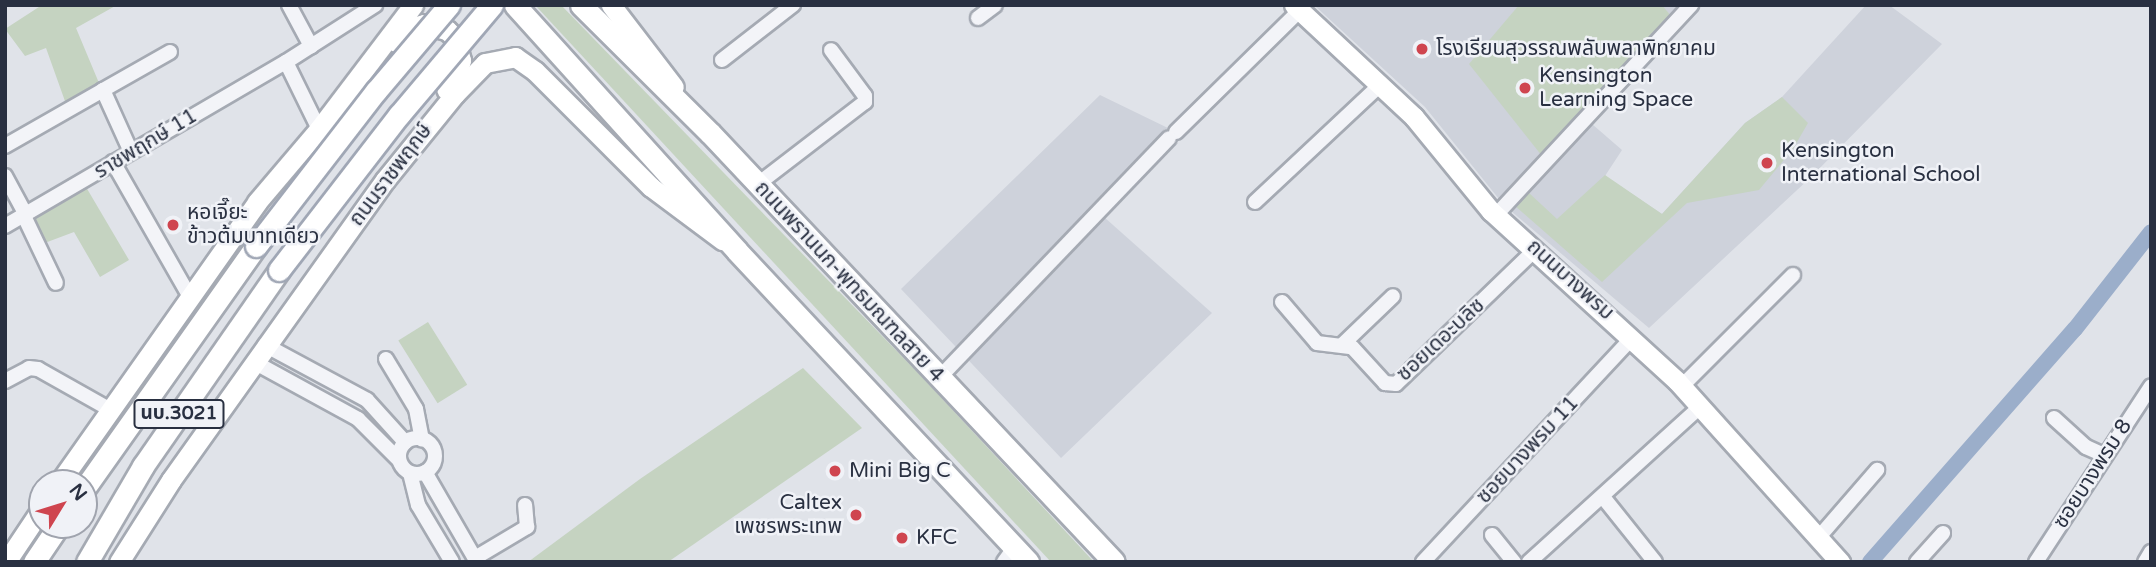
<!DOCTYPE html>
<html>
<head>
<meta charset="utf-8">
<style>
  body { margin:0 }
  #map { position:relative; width:2156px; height:567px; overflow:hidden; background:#e0e3e9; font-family:"Varela Round","Noto Sans Thai",sans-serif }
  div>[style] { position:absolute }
  .built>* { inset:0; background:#ced2db }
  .green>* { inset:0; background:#c5d3c1; transform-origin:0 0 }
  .canal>* { height:16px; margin:-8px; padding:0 8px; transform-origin:8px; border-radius:8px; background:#9baeca }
  .roads { filter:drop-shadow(2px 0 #a5aab3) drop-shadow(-2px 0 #a5aab3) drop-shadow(0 2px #a5aab3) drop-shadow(0 -2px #a5aab3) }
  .street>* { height:14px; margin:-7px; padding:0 7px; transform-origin:7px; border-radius:7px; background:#f3f4f8 }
  .street>.ring { margin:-7px; padding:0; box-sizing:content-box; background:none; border:14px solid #f3f4f8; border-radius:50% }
  .secondary>* { height:19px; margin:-9.5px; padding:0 9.5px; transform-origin:9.5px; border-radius:9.5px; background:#fff }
  .primary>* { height:21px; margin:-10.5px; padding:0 10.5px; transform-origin:10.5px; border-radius:10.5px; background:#fff }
  .bridges { filter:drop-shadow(2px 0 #a0a7b5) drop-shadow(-2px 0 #a0a7b5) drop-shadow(0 2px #a0a7b5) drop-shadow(0 -2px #a0a7b5) }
  .primary-bridge>* { height:21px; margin:-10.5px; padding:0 10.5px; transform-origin:10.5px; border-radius:10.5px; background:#fff }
  .dots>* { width:19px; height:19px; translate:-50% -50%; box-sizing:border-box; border:4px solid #f0f2f7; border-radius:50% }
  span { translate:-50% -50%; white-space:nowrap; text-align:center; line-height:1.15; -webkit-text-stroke:5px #f0f2f7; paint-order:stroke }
  .shield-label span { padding:2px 5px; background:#f0f2f7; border:2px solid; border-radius:5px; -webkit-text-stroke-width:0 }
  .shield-label { font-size:19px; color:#293041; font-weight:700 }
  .poi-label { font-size:21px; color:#293041 }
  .left { translate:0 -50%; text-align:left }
  .right { translate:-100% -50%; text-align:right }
  .street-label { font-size:21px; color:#293041 }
  .frame { position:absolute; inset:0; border:7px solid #293041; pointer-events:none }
  .north { position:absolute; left:28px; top:469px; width:70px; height:70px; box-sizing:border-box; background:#f0f2f7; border:2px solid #a0a4ae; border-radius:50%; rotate:52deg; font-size:19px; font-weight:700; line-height:28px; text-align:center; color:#293041 }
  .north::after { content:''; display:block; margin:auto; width:24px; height:32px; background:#cf454f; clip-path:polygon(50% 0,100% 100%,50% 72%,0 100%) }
</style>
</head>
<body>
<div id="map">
  <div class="built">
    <div style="clip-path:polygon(1314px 5px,1681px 5px,1540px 158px,1499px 199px,1425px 107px)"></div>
    <div style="clip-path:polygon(1866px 5px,1889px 5px,1942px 44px,1810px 178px,1649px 328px,1511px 211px,1592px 124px,1622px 150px,1605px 176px,1662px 214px,1745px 123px,1782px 97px)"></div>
    <div style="clip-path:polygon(1100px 95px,1170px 129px,1157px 144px,1165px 151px,1104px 217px,1212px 313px,1061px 458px,901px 289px)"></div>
  </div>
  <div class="green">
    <div style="clip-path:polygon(42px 5px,117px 5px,76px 28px,99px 83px,66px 104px,46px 48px,25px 56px,5px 29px)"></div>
    <div style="clip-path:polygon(535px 5px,561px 5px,921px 376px,1094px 562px,1051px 562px)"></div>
    <div style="clip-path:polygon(1519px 5px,1662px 5px,1671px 16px,1542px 156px,1469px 64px)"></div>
    <div style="clip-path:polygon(1782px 97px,1808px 123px,1793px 149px,1759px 190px,1687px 203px,1602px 282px,1515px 206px,1528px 192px,1557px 219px,1605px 175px,1662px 214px,1745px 123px)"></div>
    <div style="clip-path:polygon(86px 187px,129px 260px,100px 277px,74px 232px,42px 244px,32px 219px)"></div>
    <div style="left:428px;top:322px;width:74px;height:35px;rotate:58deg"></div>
    <div style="clip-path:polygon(803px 368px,862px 428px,668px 562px,528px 562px,640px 479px)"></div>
  </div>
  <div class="canal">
    <div style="left:1870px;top:562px;width:310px;rotate:-48.7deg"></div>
    <div style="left:2075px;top:329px;width:123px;rotate:-51.9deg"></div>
  </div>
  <div class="roads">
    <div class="street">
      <div style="left:289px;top:5px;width:47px;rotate:61.8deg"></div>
      <div style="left:978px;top:18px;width:21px;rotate:-37deg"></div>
      <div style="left:722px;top:60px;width:90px;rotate:-37.8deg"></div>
      <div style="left:286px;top:62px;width:75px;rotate:63.8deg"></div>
      <div style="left:103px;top:90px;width:77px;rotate:-29.6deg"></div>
      <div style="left:1176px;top:132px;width:173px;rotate:-44.5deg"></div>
      <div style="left:5px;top:146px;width:113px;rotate:-29.7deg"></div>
      <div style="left:103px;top:90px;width:68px;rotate:65.7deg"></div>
      <div style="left:113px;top:162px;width:153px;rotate:60.3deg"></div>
      <div style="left:5px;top:176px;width:44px;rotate:61.7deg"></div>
      <div style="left:758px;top:184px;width:135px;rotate:-37.5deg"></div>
      <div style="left:865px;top:102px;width:6px;rotate:-90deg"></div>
      <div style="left:865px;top:96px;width:57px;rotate:-126.5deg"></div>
      <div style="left:1255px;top:202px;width:171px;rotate:-43.1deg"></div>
      <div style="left:1496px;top:215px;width:287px;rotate:-47.1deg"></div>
      <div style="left:24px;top:216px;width:74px;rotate:64.5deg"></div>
      <div style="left:5px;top:226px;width:325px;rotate:-30.3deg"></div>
      <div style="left:286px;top:62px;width:106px;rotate:-32.6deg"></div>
      <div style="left:1282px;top:302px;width:54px;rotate:49.5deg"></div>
      <div style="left:1317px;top:343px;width:35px;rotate:7deg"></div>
      <div style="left:1352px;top:347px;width:49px;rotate:47.5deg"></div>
      <div style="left:1385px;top:383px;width:11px;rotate:5deg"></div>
      <div style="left:1396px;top:384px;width:194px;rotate:-44deg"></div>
      <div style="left:1343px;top:344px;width:69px;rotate:-43.8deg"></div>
      <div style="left:265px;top:345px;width:116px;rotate:28.3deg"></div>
      <div style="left:367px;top:400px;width:57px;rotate:47.9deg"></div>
      <div style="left:386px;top:359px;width:58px;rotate:59deg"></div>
      <div style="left:416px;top:409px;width:31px;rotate:79deg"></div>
      <div style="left:254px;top:362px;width:119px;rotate:28.7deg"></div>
      <div style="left:358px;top:419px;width:58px;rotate:45deg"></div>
      <div style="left:939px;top:378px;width:332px;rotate:-46.2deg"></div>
      <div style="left:5px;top:381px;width:27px;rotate:-28deg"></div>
      <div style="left:29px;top:368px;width:9px;rotate:6deg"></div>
      <div style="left:38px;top:369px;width:81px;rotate:29.4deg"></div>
      <div style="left:1682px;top:386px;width:157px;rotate:-45deg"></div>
      <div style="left:2054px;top:418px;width:43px;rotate:42.2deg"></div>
      <div style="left:2086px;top:447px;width:20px;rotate:24deg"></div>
      <div class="ring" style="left:399px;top:438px;width:22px;height:22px"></div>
      <div style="left:425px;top:472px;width:104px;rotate:60deg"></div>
      <div style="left:410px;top:473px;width:33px;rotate:76deg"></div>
      <div style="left:418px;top:505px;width:66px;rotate:59.2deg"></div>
      <div style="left:1603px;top:497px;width:83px;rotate:51.3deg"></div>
      <div style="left:1492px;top:535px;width:35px;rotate:51deg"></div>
      <div style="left:1819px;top:537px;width:89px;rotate:-49.1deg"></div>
      <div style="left:475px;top:558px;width:61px;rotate:-30.8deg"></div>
      <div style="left:527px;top:527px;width:22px;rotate:-95deg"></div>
      <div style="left:1004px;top:562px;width:19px;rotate:-54deg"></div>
      <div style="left:1423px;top:562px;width:306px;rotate:-47deg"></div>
      <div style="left:1529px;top:562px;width:232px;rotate:-42.2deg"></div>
      <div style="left:1917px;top:562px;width:39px;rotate:-48deg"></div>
      <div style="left:2036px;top:562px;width:210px;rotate:-56.8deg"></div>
      <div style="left:2145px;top:562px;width:12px;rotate:-59deg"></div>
    </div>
    <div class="secondary">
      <div style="left:611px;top:5px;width:103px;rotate:52.5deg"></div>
      <div style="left:1294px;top:5px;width:164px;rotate:43deg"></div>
      <div style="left:1414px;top:117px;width:122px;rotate:50.7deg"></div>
      <div style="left:1491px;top:211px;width:252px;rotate:42.4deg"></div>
      <div style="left:1677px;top:381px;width:244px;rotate:48deg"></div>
      <div style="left:396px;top:42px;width:23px;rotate:-41deg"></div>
      <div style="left:413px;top:27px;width:11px;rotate:-15deg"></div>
      <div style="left:424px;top:24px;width:24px;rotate:15deg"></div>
      <div style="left:447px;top:30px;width:11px;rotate:45deg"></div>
      <div style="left:455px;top:38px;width:23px;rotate:75deg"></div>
      <div style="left:461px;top:60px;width:11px;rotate:105deg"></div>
      <div style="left:458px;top:71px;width:22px;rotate:122deg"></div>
      <div style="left:59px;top:483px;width:344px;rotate:-54.8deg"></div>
      <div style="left:257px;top:202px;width:96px;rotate:-49.7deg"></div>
      <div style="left:319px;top:129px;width:156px;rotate:-52.8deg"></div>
      <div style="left:6px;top:562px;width:65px;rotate:-56.3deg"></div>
      <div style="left:119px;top:562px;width:97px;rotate:-57.6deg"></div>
      <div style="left:171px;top:480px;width:369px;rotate:-54.5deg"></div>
      <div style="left:385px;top:180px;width:111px;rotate:-50.9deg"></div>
      <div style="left:455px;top:94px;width:43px;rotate:-45.9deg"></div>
      <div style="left:485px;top:63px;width:31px;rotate:-11deg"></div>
      <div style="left:515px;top:57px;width:24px;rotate:35deg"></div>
      <div style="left:535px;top:71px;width:164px;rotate:45deg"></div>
      <div style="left:651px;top:187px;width:89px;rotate:36.7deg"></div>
    </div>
    <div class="primary">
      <div style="left:515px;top:5px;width:331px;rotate:47.9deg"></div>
      <div style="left:737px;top:251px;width:426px;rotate:46.9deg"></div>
      <div style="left:581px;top:5px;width:182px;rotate:44.8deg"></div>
      <div style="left:710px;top:133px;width:589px;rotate:46.72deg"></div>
      <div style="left:84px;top:489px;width:298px;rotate:-54.7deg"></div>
      <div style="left:34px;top:562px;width:45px;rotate:-56deg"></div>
      <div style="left:87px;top:562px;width:111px;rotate:-59.7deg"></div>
      <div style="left:143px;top:466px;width:239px;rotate:-55.2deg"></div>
    </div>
  </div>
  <div class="bridges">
    <div class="primary-bridge">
      <div style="left:256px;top:246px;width:196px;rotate:-52.3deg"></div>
      <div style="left:376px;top:91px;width:113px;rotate:-49.7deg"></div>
      <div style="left:279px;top:270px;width:196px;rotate:-52.3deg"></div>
      <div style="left:399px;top:115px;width:144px;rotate:-49.8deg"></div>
    </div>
  </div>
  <div class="dots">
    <div style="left:1422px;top:49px;background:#cf454f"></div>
    <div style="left:1525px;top:88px;background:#cf454f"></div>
    <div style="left:1767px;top:163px;background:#cf454f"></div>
    <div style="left:173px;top:225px;background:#cf454f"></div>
    <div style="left:835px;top:471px;background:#cf454f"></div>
    <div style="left:856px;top:515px;background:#cf454f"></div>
    <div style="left:902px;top:538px;background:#cf454f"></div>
  </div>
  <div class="shield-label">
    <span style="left:179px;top:414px">นบ.3021</span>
  </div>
  <div class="poi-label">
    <span class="left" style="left:1436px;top:49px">โรงเรียนสุวรรณพลับพลาพิทยาคม</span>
    <span class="left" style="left:1539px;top:88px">Kensington<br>Learning Space</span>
    <span class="left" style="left:1781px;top:163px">Kensington<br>International School</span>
    <span class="left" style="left:187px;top:225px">หอเจี๊ยะ<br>ข้าวต้มบาทเดียว</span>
    <span class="left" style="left:849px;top:471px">Mini Big C</span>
    <span class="right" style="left:842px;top:515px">Caltex<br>เพชรพระเทพ</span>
    <span class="left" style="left:916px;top:538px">KFC</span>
  </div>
  <div class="street-label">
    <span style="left:146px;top:144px;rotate:-31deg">ราชพฤกษ์ 11</span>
    <span style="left:391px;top:175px;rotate:-53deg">ถนนราชพฤกษ์</span>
    <span style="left:1570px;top:280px;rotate:42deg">ถนนบางพรม</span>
    <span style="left:849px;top:282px;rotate:47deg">ถนนพรานนก-พุทธมณฑลสาย 4</span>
    <span style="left:1441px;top:340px;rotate:-43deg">ซอยเดอะบลิซ</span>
    <span style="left:1528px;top:450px;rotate:-47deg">ซอยบางพรม 11</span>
    <span style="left:2093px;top:474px;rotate:-57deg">ซอยบางพรม 8</span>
  </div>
  <div class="frame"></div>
  <div class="north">N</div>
</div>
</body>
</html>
